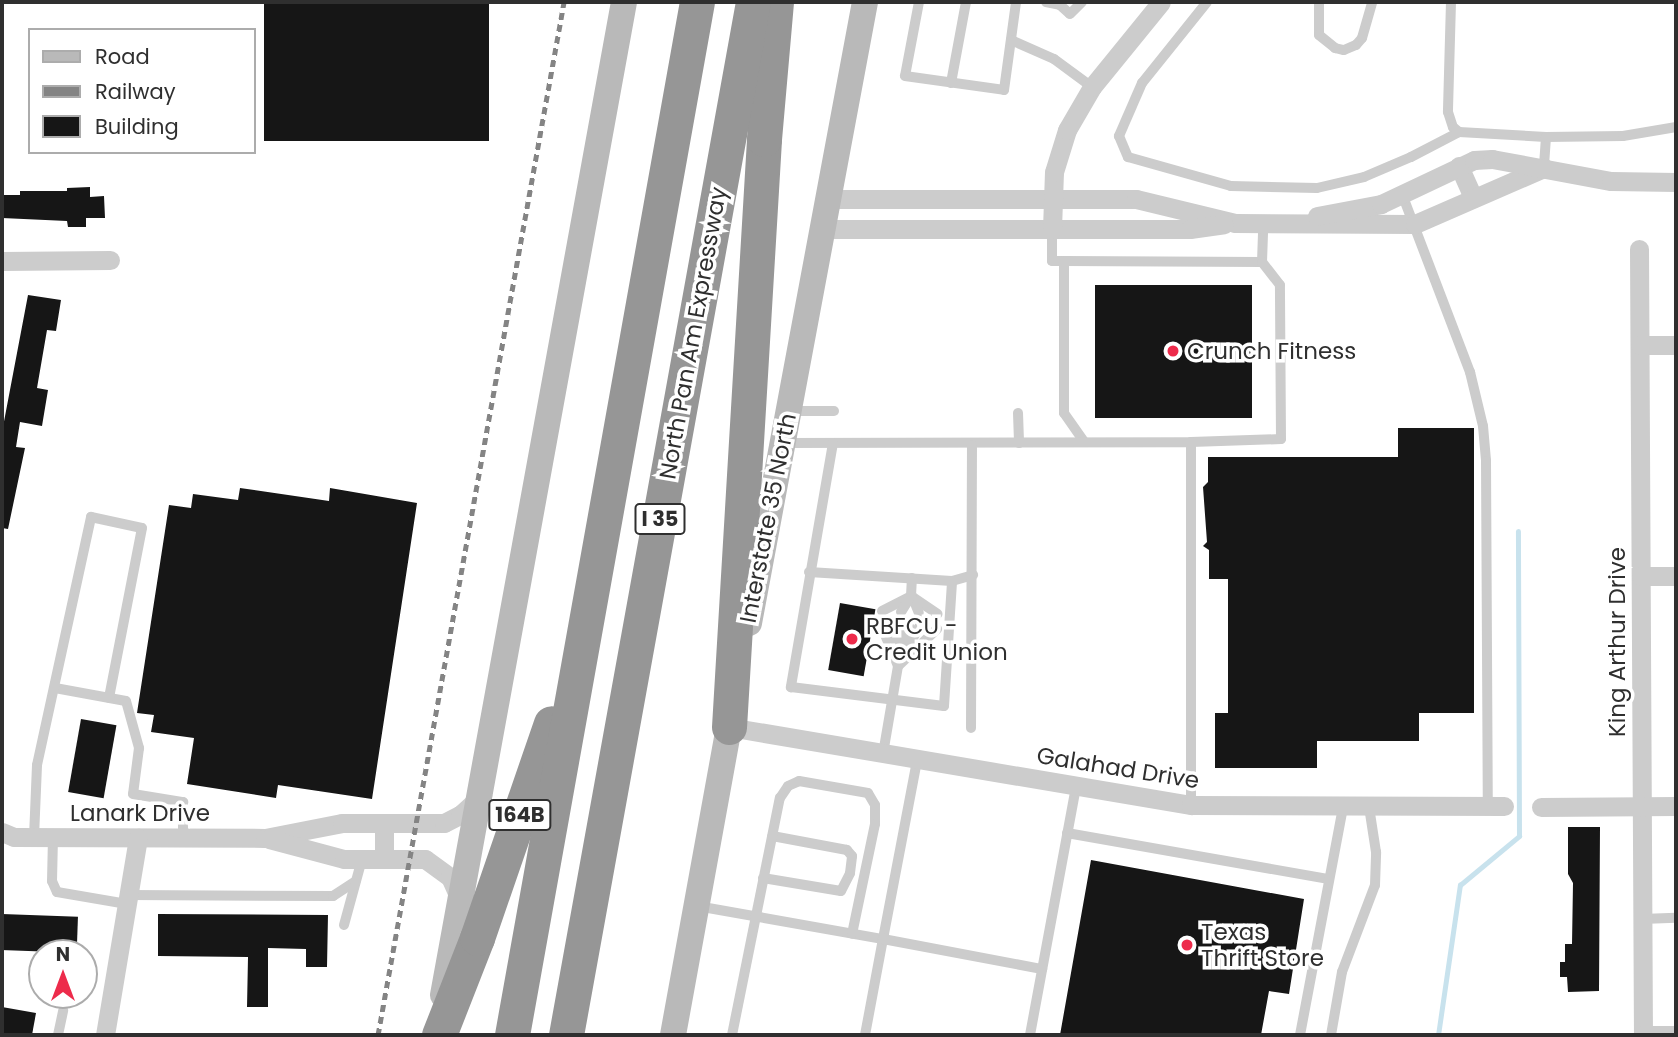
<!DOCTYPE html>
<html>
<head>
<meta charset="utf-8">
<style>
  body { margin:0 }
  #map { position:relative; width:1678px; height:1037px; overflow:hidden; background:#fff; font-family:Poppins,sans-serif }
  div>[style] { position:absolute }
  .stream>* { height:5px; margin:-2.5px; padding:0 2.5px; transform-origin:2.5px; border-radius:2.5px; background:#c8e2ed }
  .building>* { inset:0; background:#161616; transform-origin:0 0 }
  .lane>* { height:10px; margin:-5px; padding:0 5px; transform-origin:5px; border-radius:5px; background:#ccc }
  .street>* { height:19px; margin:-9.5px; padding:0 9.5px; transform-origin:9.5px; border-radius:9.5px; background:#ccc }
  .secondary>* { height:26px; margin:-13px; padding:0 13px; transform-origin:13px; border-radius:13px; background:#b9b9b9 }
  .highway>* { height:35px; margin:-17.5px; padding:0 17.5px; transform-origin:17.5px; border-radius:17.5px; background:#969696 }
  .rail>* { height:5px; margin-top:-2.5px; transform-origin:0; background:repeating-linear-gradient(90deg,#848484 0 7px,transparent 0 12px) }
  .dots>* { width:19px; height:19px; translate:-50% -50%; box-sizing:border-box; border:4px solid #fff; border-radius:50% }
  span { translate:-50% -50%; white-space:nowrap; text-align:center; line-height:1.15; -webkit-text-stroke:7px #fff; paint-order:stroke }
  .shield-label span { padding:2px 5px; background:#fff; border:2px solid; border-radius:5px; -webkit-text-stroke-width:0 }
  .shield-label { font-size:21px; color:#2f2f2f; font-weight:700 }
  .street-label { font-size:23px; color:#2f2f2f }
  .poi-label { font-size:23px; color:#2f2f2f }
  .left { translate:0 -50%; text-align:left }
  .frame { position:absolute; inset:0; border:4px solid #2f2f2f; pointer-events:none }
  .legend { position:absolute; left:28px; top:28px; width:228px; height:126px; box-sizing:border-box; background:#fff; border:2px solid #acacac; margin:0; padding:9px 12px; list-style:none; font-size:21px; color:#2f2f2f }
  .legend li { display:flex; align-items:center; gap:14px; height:35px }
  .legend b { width:35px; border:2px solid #acacac }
  .north { position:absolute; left:28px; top:939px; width:70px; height:70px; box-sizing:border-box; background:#fff; border:2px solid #acacac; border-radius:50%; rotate:0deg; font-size:19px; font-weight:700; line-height:28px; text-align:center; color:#2f2f2f }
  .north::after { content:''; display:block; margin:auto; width:24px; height:32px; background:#ed2b4b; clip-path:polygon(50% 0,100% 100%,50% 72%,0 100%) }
</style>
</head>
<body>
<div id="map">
  <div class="stream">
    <div style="left:1438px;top:1035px;width:152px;rotate:-81.7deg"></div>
    <div style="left:1460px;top:885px;width:77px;rotate:-39.7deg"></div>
    <div style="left:1519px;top:836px;width:305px;rotate:-90.2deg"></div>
  </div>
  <div class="building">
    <div style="left:264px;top:2px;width:225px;height:139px"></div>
    <div style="clip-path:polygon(90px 187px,90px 197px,104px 196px,105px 218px,86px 218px,86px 227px,68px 227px,67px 221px,2px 218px,2px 195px,20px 195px,20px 191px,67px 191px,67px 188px)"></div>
    <div style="left:1095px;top:285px;width:157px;height:133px"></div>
    <div style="clip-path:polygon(28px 295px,61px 300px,56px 331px,47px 330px,37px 388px,48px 390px,42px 426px,20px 422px,16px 447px,25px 448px,8px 529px,2px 528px,2px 432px)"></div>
    <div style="clip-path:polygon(1398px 428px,1474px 428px,1474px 713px,1419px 713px,1419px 741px,1317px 741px,1317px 768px,1215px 768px,1215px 713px,1228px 713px,1228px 579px,1209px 579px,1209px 550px,1203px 546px,1207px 542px,1203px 487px,1208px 482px,1208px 457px,1398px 457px)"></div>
    <div style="clip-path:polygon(240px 488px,329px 501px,330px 488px,417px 503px,372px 799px,278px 785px,276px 798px,187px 784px,194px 738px,151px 732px,154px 715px,137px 713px,169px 505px,191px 508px,193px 494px,238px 500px)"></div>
    <div style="left:840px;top:603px;width:36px;height:68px;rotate:10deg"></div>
    <div style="left:81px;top:719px;width:36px;height:74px;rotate:10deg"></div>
    <div style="clip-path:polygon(1568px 827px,1600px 827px,1599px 991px,1568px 992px,1567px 977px,1560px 977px,1560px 962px,1565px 962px,1565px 944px,1572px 944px,1573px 883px,1568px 874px)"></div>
    <div style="clip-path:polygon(1091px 860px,1304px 899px,1289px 994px,1269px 991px,1261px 1035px,1060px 1035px)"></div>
    <div style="left:2px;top:914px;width:76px;height:36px;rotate:2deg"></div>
    <div style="clip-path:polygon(158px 914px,328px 915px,327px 967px,306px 967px,306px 949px,268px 948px,268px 1007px,247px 1007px,248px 957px,158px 956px)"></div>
    <div style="clip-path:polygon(2px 1007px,36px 1013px,32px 1035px,2px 1035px)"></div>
  </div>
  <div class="lane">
    <div style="left:919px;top:2px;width:75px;rotate:100.7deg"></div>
    <div style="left:905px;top:76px;width:100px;rotate:8deg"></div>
    <div style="left:1004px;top:90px;width:89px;rotate:-82.2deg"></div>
    <div style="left:1046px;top:2px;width:14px;rotate:12deg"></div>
    <div style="left:1060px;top:5px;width:13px;rotate:42deg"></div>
    <div style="left:1070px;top:14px;width:17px;rotate:-45deg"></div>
    <div style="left:1207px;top:2px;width:104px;rotate:128.7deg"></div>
    <div style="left:1142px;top:83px;width:58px;rotate:113.5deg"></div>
    <div style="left:1119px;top:136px;width:23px;rotate:67deg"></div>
    <div style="left:1128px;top:157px;width:107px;rotate:15.7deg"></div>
    <div style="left:1231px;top:186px;width:86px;rotate:1.3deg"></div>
    <div style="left:1317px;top:188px;width:48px;rotate:-13.2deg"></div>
    <div style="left:1364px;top:177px;width:51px;rotate:-23.1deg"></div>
    <div style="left:1411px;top:157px;width:54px;rotate:-27.5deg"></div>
    <div style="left:1319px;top:2px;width:33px;rotate:90deg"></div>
    <div style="left:1319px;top:35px;width:21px;rotate:39deg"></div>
    <div style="left:1335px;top:48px;width:9px;rotate:13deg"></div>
    <div style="left:1344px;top:50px;width:13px;rotate:-23deg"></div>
    <div style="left:1356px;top:45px;width:9px;rotate:-49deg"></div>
    <div style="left:1362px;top:38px;width:37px;rotate:-74deg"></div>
    <div style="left:1451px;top:2px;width:110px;rotate:91.6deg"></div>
    <div style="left:1448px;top:112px;width:16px;rotate:72deg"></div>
    <div style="left:1453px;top:127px;width:8px;rotate:40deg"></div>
    <div style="left:1459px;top:132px;width:87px;rotate:3.3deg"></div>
    <div style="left:1546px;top:137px;width:31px;rotate:94deg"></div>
    <div style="left:1011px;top:40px;width:47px;rotate:23.8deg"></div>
    <div style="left:1054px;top:59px;width:47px;rotate:36.4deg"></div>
    <div style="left:951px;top:83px;width:82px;rotate:-79.5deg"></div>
    <div style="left:1546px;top:137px;width:77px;rotate:-0.7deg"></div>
    <div style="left:1623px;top:136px;width:54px;rotate:-9.6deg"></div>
    <div style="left:1402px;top:194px;width:191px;rotate:69.1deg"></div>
    <div style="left:1470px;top:372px;width:56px;rotate:76.5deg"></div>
    <div style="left:1483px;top:426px;width:35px;rotate:85deg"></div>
    <div style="left:1486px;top:461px;width:345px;rotate:89.7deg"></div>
    <div style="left:1052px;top:229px;width:32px;rotate:90deg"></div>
    <div style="left:1052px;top:261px;width:12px"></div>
    <div style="left:1064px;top:261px;width:152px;rotate:90deg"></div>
    <div style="left:1064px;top:413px;width:35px;rotate:55deg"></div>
    <div style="left:1064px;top:261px;width:198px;rotate:0.3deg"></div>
    <div style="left:1262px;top:262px;width:38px;rotate:-88deg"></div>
    <div style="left:789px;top:411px;width:45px"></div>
    <div style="left:1018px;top:413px;width:30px;rotate:88deg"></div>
    <div style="left:1191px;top:442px;width:90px;rotate:-1.9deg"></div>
    <div style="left:1281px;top:439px;width:154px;rotate:-90.4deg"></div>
    <div style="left:1280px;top:285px;width:29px;rotate:-128deg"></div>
    <div style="left:783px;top:443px;width:408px;rotate:-0.1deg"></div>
    <div style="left:1191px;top:442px;width:363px;rotate:90deg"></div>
    <div style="left:833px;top:443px;width:248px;rotate:99.8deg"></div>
    <div style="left:791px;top:687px;width:154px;rotate:7.1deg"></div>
    <div style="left:944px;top:706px;width:125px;rotate:-86.3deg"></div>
    <div style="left:952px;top:581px;width:22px;rotate:-16deg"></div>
    <div style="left:809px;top:572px;width:143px;rotate:3.6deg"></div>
    <div style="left:911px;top:596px;width:32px;rotate:34deg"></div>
    <div style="left:912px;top:596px;width:18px;rotate:68deg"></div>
    <div style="left:882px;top:611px;width:33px;rotate:-27deg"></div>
    <div style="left:911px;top:596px;width:18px;rotate:-87deg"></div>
    <div style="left:901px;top:612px;width:19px;rotate:-58deg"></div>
    <div style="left:881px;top:625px;width:44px;rotate:67.5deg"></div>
    <div style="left:898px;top:666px;width:89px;rotate:99.7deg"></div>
    <div style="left:890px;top:626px;width:19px;rotate:78deg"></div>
    <div style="left:904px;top:646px;width:20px;rotate:-75deg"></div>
    <div style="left:899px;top:648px;width:22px;rotate:-87deg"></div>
    <div style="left:903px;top:657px;width:34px;rotate:-62deg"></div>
    <div style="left:898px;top:666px;width:54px;rotate:-43.5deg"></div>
    <div style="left:55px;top:688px;width:72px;rotate:10.4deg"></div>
    <div style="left:126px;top:701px;width:49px;rotate:74.5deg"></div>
    <div style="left:139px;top:748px;width:46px;rotate:97.4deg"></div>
    <div style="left:133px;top:794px;width:51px;rotate:9.1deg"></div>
    <div style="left:183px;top:802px;width:36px;rotate:90deg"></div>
    <div style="left:971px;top:728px;width:283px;rotate:-89.8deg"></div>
    <div style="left:1067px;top:833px;width:266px;rotate:10deg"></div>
    <div style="left:34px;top:837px;width:72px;rotate:-87.6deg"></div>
    <div style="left:37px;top:765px;width:254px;rotate:-77.7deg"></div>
    <div style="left:91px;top:517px;width:52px;rotate:12.2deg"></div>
    <div style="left:142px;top:528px;width:173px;rotate:101deg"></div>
    <div style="left:53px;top:837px;width:44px;rotate:91.3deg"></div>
    <div style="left:52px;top:881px;width:12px;rotate:66deg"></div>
    <div style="left:57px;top:892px;width:71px;rotate:9.7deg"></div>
    <div style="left:763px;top:878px;width:79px;rotate:9.5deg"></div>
    <div style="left:841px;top:891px;width:20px;rotate:-63deg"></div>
    <div style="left:850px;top:873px;width:17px;rotate:-83deg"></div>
    <div style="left:852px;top:856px;width:8px;rotate:-130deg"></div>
    <div style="left:847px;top:850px;width:76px;rotate:-169.4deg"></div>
    <div style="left:128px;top:895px;width:205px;rotate:0.3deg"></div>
    <div style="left:333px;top:896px;width:27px;rotate:-33deg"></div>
    <div style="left:697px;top:906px;width:189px;rotate:10.1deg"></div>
    <div style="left:883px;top:939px;width:182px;rotate:-79.2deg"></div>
    <div style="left:1642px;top:919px;width:34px;rotate:-2deg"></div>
    <div style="left:344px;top:925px;width:68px;rotate:-74.7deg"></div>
    <div style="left:58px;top:1035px;width:25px;rotate:-78deg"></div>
    <div style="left:732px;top:1035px;width:242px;rotate:-78.6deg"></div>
    <div style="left:780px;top:798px;width:14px;rotate:-56deg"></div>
    <div style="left:788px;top:786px;width:12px;rotate:-24deg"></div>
    <div style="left:799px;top:781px;width:70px;rotate:9.9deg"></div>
    <div style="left:868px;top:793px;width:14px;rotate:60deg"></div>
    <div style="left:875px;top:805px;width:19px;rotate:90deg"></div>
    <div style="left:875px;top:824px;width:112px;rotate:101.8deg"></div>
    <div style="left:865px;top:1035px;width:98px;rotate:-79.4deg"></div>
    <div style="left:883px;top:939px;width:162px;rotate:10.7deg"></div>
    <div style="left:1030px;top:1035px;width:252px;rotate:-79.5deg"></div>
    <div style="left:1300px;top:1035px;width:232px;rotate:-79.3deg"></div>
    <div style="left:1331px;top:1035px;width:64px;rotate:-80.1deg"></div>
    <div style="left:1342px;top:972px;width:93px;rotate:-69.2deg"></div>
    <div style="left:1375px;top:885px;width:33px;rotate:-88deg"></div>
    <div style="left:1376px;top:852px;width:46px;rotate:-98.8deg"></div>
  </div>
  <div class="street">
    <div style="left:1459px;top:166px;width:35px;rotate:66deg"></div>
    <div style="left:828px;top:199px;width:308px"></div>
    <div style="left:1136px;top:199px;width:102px;rotate:13.6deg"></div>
    <div style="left:1235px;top:223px;width:180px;rotate:0.3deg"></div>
    <div style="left:1415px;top:224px;width:141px;rotate:-23.5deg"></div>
    <div style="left:1317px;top:216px;width:65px;rotate:-10.6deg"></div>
    <div style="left:1381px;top:204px;width:103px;rotate:-25.3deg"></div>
    <div style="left:1474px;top:160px;width:18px;rotate:-3deg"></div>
    <div style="left:1492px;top:159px;width:121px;rotate:10.5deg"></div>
    <div style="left:1611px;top:181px;width:65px;rotate:0.9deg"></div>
    <div style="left:823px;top:229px;width:367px"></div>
    <div style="left:1190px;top:229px;width:34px;rotate:-8deg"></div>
    <div style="left:1052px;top:229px;width:57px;rotate:-88deg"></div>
    <div style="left:1054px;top:172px;width:44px;rotate:-72.8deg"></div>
    <div style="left:1067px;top:130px;width:50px;rotate:-59.8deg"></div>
    <div style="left:1092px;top:87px;width:109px;rotate:-50.9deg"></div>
    <div style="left:1639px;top:249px;width:786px;rotate:89.71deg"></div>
    <div style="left:2px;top:261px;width:108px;rotate:-0.5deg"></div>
    <div style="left:1640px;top:345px;width:36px"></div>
    <div style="left:1641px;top:576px;width:35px"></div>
    <div style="left:729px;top:727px;width:469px;rotate:9.6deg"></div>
    <div style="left:1191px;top:805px;width:313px;rotate:0.2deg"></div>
    <div style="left:1541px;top:807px;width:135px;rotate:-0.4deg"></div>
    <div style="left:384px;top:823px;width:36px;rotate:90deg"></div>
    <div style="left:2px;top:832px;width:13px;rotate:23deg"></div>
    <div style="left:14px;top:837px;width:251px;rotate:0.2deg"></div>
    <div style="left:265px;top:838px;width:78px;rotate:-11deg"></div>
    <div style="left:342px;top:823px;width:102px"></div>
    <div style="left:444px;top:823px;width:18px;rotate:-27deg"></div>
    <div style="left:460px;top:815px;width:30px;rotate:-42deg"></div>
    <div style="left:269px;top:839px;width:78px;rotate:14.9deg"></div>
    <div style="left:344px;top:859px;width:81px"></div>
    <div style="left:425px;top:859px;width:31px;rotate:36deg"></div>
    <div style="left:450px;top:877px;width:24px;rotate:66deg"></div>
    <div style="left:105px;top:1035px;width:200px;rotate:-80.5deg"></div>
    <div style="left:1643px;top:1035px;width:33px"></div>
  </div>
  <div class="secondary">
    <div style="left:749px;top:623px;width:632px;rotate:-79.42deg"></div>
    <div style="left:443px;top:995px;width:1009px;rotate:-79.67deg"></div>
    <div style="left:673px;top:1035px;width:331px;rotate:-79.7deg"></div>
  </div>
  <div class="highway">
    <div style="left:729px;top:727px;width:589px;rotate:-86.59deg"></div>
    <div style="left:764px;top:139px;width:138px;rotate:-85deg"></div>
    <div style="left:439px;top:1035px;width:104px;rotate:-68.6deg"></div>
    <div style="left:477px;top:938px;width:227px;rotate:-71deg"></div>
    <div style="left:512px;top:1035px;width:1049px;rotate:-79.85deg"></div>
    <div style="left:566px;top:1035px;width:1050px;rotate:-79.74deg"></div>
  </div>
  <div class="rail">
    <div style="left:378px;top:1035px;width:1050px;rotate:-79.79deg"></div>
  </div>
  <div class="dots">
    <div style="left:1173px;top:351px;background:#ed2b4b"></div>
    <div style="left:852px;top:639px;background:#ed2b4b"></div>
    <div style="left:1187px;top:945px;background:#ed2b4b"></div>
  </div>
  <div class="shield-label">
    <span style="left:660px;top:519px">I 35</span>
    <span style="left:520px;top:815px">164B</span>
  </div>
  <div class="street-label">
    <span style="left:693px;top:333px;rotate:-80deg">North Pan Am Expressway</span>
    <span style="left:768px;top:518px;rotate:-79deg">Interstate 35 North</span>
    <span style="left:1617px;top:642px;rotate:-90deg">King Arthur Drive</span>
    <span style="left:1118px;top:768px;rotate:9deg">Galahad Drive</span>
    <span style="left:140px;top:813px">Lanark Drive</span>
  </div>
  <div class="poi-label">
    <span class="left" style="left:1187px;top:351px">Crunch Fitness</span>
    <span class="left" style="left:866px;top:639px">RBFCU -<br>Credit Union</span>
    <span class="left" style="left:1201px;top:945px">Texas<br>Thrift Store</span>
  </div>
  <div class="frame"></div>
  <ul class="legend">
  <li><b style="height:9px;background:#b9b9b9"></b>Road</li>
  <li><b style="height:9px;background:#848484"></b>Railway</li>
  <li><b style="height:19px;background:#161616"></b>Building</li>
  </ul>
  <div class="north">N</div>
</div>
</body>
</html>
